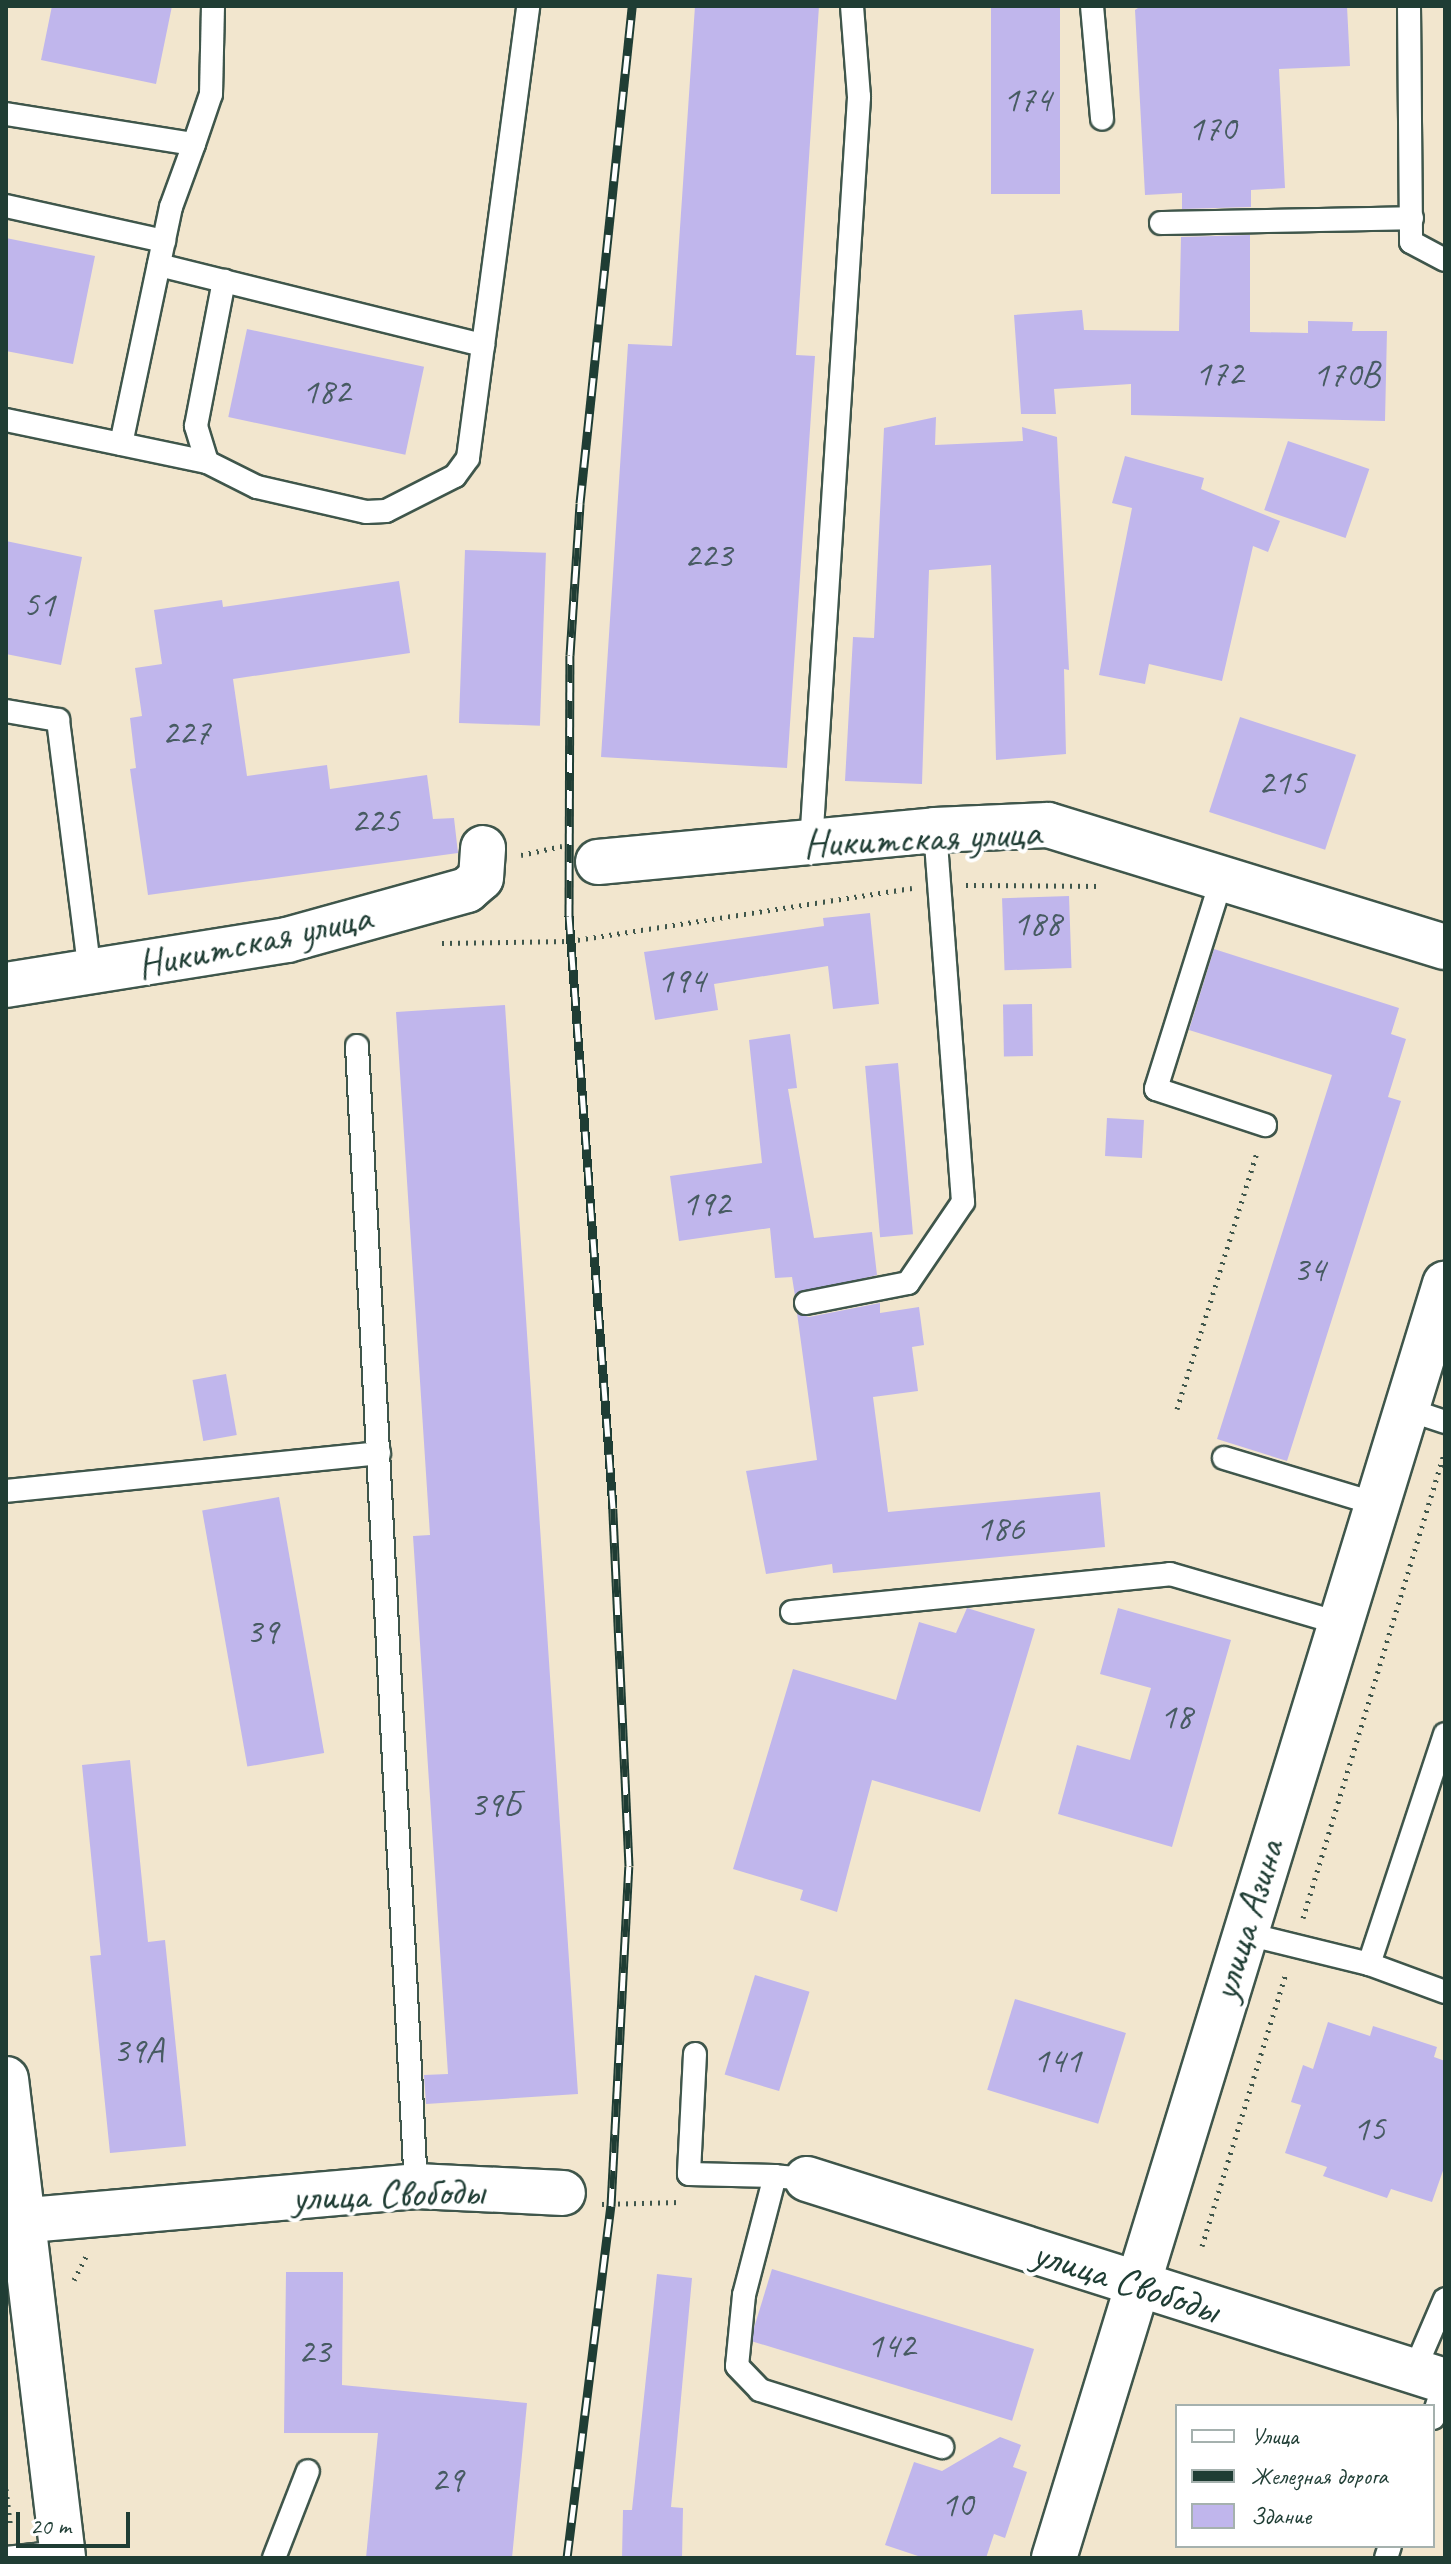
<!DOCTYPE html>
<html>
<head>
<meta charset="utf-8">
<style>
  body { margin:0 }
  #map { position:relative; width:1451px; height:2564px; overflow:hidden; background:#f2e6ce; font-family:Caveat,sans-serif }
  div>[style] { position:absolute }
  .building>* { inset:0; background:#c0b6ec; transform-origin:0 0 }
  .path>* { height:5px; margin-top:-2.5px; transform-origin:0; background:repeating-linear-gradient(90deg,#3f564b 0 2px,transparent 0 8px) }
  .roads { filter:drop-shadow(2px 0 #3f564b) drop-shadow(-2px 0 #3f564b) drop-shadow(0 2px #3f564b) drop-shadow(0 -2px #3f564b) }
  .lane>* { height:22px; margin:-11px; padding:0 11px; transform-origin:11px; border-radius:11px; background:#fff }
  .street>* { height:44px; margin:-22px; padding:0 22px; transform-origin:22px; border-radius:22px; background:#fff }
  .rail>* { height:9px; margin-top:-4.5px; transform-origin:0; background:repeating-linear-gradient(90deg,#fff 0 18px,#1f3d34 0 36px); box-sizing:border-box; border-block:2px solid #1f3d34 }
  span { translate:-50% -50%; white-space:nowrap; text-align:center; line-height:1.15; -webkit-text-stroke:8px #fff; paint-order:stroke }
  .number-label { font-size:36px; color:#475b62 }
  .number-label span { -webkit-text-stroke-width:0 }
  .street-label { font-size:40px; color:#1f3d34 }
  .frame { position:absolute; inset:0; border:8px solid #1f3d34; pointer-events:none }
  .legend { position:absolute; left:1175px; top:2404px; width:260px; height:144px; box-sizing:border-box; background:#fff; border:2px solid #a5b1ae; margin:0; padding:10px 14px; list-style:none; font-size:24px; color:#1f3d34 }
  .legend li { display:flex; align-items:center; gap:16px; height:40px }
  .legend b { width:40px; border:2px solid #a5b1ae }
  .scale { position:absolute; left:16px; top:2512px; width:114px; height:36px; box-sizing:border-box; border:4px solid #1f3d34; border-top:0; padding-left:10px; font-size:24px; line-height:28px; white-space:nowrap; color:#1f3d34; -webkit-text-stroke:6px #fff; paint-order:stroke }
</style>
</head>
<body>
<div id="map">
  <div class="building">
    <div style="clip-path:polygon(52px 6px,172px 6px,156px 84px,41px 60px)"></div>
    <div style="clip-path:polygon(695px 6px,819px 6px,796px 355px,815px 356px,787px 768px,601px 757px,628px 344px,672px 346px)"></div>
    <div style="left:991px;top:6px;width:69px;height:188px"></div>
    <div style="clip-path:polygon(1141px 6px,1347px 6px,1350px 66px,1279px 69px,1285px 188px,1251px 190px,1251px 207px,1182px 209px,1182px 193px,1145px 195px,1135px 10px)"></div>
    <div style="clip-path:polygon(1250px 235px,1250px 332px,1308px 333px,1308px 321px,1353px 322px,1352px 331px,1387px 331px,1385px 421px,1131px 415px,1131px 384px,1054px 389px,1056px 414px,1021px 414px,1014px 315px,1082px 310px,1084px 330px,1179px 331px,1181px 237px)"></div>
    <div style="clip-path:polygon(6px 238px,95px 256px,73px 364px,6px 351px)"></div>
    <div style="left:247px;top:329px;width:181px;height:90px;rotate:12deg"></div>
    <div style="clip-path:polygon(936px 417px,935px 445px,1023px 441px,1022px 427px,1057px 437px,1069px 670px,1064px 669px,1066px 754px,996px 760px,991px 565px,929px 570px,922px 784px,845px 781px,853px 637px,874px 638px,884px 428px)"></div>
    <div style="left:1288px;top:441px;width:86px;height:73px;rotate:19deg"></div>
    <div style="clip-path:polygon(1125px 456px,1204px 478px,1201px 489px,1280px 521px,1268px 552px,1253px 546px,1222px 681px,1149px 664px,1145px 684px,1099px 675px,1132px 508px,1112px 503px)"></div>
    <div style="clip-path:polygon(6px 541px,82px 557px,61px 665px,6px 654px)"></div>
    <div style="left:465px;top:550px;width:81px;height:173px;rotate:2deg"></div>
    <div style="clip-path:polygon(399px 581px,410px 653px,233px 679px,247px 776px,327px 765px,330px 789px,427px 775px,433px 819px,454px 818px,458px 853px,148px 895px,130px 769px,136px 768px,130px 718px,142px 716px,135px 668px,162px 664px,154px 610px,222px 600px,223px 607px)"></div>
    <div style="left:1240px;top:717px;width:122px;height:100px;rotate:18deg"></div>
    <div style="left:1069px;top:896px;width:72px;height:67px;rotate:88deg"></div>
    <div style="clip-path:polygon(870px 913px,879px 1004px,833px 1009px,828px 966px,714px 984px,718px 1010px,655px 1020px,644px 952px,824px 926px,823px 918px)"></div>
    <div style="clip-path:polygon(1214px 949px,1399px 1008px,1391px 1034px,1406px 1039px,1388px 1097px,1401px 1101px,1287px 1461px,1217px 1439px,1332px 1075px,1189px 1030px)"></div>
    <div style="left:1032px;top:1004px;width:52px;height:29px;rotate:89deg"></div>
    <div style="clip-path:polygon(505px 1005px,578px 2094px,426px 2104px,424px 2075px,448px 2074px,413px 1536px,430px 1535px,396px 1012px)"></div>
    <div style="clip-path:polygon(790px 1034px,797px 1088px,788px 1089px,814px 1238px,872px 1232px,877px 1275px,795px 1296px,792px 1277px,775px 1278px,770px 1228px,679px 1241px,670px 1176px,762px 1163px,749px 1040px)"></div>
    <div style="left:898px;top:1063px;width:172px;height:33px;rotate:85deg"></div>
    <div style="left:1107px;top:1118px;width:37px;height:38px;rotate:3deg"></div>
    <div style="clip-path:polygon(880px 1303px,880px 1313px,919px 1307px,924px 1345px,912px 1347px,918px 1391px,873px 1397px,888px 1512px,1100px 1492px,1105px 1547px,833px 1573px,832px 1564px,766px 1574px,746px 1471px,817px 1460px,797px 1313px,809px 1317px)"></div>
    <div style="left:226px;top:1374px;width:62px;height:34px;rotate:80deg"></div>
    <div style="left:279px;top:1497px;width:260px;height:78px;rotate:80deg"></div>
    <div style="clip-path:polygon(967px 1608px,1035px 1629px,980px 1812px,872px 1780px,837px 1912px,800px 1900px,803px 1890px,733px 1869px,793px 1669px,896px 1700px,919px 1622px,956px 1633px)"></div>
    <div style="clip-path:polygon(1118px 1608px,1231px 1640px,1172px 1847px,1058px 1814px,1077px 1745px,1130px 1760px,1151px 1688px,1100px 1674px)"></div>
    <div style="clip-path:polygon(130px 1760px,148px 1942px,165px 1940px,186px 2146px,110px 2153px,90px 1956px,101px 1955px,82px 1765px)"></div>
    <div style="left:755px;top:1975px;width:57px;height:104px;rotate:17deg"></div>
    <div style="left:1015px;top:1999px;width:116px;height:95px;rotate:17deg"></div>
    <div style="clip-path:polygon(1328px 2022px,1370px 2036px,1373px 2026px,1437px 2047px,1434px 2057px,1445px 2061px,1445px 2165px,1432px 2202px,1391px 2189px,1387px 2198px,1323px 2176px,1327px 2167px,1285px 2153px,1301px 2105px,1291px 2102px,1303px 2065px,1313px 2069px)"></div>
    <div style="left:772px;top:2269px;width:274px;height:75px;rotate:17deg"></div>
    <div style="clip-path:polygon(286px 2272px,343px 2272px,342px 2385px,527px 2403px,512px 2558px,366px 2558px,378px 2433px,284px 2433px)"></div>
    <div style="clip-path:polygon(657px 2274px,692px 2278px,671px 2507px,683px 2508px,682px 2558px,622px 2558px,623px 2510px,632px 2510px)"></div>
    <div style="clip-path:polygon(1000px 2437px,1021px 2445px,1013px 2467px,1027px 2472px,1005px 2538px,994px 2534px,986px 2558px,924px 2558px,885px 2545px,914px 2462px,942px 2471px)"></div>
  </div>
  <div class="path">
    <div style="left:521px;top:855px;width:42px;rotate:-12.4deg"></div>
    <div style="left:966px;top:885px;width:134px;rotate:0.4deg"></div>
    <div style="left:442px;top:943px;width:128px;rotate:-0.9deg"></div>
    <div style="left:570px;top:941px;width:346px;rotate:-8.8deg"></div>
    <div style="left:1177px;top:1409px;width:269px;rotate:-72.7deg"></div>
    <div style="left:1303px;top:1918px;width:487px;rotate:-73.1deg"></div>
    <div style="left:602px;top:2204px;width:78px;rotate:-1.5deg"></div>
    <div style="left:1202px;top:2246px;width:286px;rotate:-72.9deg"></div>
    <div style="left:74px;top:2280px;width:27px;rotate:-63deg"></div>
    <div style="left:6px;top:2489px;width:38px;rotate:83deg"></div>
  </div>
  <div class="roads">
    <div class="lane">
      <div style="left:1092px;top:6px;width:113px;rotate:84.9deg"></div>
      <div style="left:1409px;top:6px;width:236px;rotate:89.5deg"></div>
      <div style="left:1411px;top:242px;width:38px;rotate:28deg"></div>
      <div style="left:6px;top:114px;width:190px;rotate:9.1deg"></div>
      <div style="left:194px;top:144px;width:53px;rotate:-71.2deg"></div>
      <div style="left:211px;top:94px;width:88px;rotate:-88.7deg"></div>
      <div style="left:6px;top:206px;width:162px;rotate:12.5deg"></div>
      <div style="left:1161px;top:223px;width:251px;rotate:-1.1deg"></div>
      <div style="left:159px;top:265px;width:334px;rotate:13.9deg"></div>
      <div style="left:6px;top:420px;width:205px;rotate:11.8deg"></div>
      <div style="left:207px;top:462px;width:56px;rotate:26.6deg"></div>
      <div style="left:257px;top:487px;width:112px;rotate:12.9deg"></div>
      <div style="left:366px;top:512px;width:20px;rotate:-3deg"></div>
      <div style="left:386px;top:511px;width:77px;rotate:-26.9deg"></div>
      <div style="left:455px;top:476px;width:22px;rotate:-54deg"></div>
      <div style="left:468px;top:458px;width:456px;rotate:-82.4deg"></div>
      <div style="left:121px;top:444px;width:242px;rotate:-78.1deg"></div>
      <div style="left:171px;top:207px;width:67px;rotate:-69.9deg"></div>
      <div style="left:207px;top:462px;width:38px;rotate:-107deg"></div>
      <div style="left:196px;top:426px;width:148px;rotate:-79.1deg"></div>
      <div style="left:6px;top:711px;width:53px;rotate:9.8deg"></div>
      <div style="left:58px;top:720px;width:257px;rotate:82.8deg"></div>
      <div style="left:811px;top:844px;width:749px;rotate:-86.32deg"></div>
      <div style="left:859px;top:97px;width:91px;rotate:-94.4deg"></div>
      <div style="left:1222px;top:878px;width:221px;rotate:107.4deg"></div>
      <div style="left:1156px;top:1089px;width:115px;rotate:18.3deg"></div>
      <div style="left:357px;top:1046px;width:1142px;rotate:87.04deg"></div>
      <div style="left:806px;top:1303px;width:104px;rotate:-11.1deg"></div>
      <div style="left:908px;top:1283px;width:98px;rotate:-55.8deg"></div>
      <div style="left:963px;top:1202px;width:373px;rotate:-94.3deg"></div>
      <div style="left:1406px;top:1409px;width:41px;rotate:18.4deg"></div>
      <div style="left:1224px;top:1458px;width:159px;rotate:16.8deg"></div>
      <div style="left:6px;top:1491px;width:375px;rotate:-5.8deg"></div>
      <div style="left:792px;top:1612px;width:380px;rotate:-5.7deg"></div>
      <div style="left:1170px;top:1574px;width:176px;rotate:16.2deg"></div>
      <div style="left:1243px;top:1933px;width:130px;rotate:13.8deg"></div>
      <div style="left:1369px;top:1964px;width:81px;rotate:20.2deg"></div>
      <div style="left:1369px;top:1964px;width:242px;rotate:-71.7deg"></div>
      <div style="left:695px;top:2054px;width:120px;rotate:92.9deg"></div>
      <div style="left:689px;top:2174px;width:86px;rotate:1.3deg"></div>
      <div style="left:807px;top:2179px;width:32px;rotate:-175deg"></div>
      <div style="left:775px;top:2176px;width:123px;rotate:104.6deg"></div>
      <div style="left:744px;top:2295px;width:71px;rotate:95.6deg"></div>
      <div style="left:737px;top:2366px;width:33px;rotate:46deg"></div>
      <div style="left:760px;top:2390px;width:191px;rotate:17.4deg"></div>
      <div style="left:1414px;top:2371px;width:78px;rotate:-66.7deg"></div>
      <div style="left:1433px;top:2418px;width:38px;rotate:-72deg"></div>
      <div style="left:6px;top:2558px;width:57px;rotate:-6deg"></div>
      <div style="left:274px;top:2558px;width:93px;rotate:-68.7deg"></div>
      <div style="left:1386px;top:2558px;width:13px;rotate:-72deg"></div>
    </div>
    <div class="street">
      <div style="left:598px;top:862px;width:339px;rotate:-5.4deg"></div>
      <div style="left:935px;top:830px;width:113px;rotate:-2.5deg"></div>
      <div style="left:1048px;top:825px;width:415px;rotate:17.1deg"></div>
      <div style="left:6px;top:985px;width:285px;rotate:-9.1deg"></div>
      <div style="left:287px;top:940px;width:187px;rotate:-15.5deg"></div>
      <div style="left:467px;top:890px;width:18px;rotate:-41deg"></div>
      <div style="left:481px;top:878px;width:30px;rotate:-86deg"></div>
      <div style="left:6px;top:2079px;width:482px;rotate:83.2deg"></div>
      <div style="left:807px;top:2179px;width:669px;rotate:17.57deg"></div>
      <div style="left:6px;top:2222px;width:412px;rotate:-5deg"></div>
      <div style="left:416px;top:2186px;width:147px;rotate:2.7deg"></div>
      <div style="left:1054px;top:2558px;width:1333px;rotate:-72.94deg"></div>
    </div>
  </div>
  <div class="rail">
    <div style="left:567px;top:2558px;width:355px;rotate:-82.9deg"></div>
    <div style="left:611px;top:2206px;width:340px;rotate:-87deg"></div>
    <div style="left:629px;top:1866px;width:358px;rotate:-92.6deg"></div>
    <div style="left:613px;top:1508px;width:594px;rotate:-94.25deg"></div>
    <div style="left:569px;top:916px;width:261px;rotate:-89.8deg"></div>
    <div style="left:570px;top:655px;width:152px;rotate:-86.2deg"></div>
    <div style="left:580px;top:503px;width:500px;rotate:-84deg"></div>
  </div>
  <div class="number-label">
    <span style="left:1027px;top:100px">174</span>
    <span style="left:1212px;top:129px">170</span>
    <span style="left:1219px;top:374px">172</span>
    <span style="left:1346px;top:375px">170В</span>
    <span style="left:326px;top:392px">182</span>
    <span style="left:708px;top:556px">223</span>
    <span style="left:39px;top:605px">51</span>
    <span style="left:186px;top:733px">227</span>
    <span style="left:1282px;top:783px">215</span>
    <span style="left:375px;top:821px">225</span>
    <span style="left:1037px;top:924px">188</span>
    <span style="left:681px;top:981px">194</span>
    <span style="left:706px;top:1204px">192</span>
    <span style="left:1309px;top:1270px">34</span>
    <span style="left:1000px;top:1529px">186</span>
    <span style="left:262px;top:1632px">39</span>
    <span style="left:1176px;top:1717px">18</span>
    <span style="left:495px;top:1805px">39Б</span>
    <span style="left:138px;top:2051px">39А</span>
    <span style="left:1057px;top:2061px">141</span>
    <span style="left:1369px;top:2129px">15</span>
    <span style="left:891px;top:2346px">142</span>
    <span style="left:314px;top:2352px">23</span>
    <span style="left:447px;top:2480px">29</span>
    <span style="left:957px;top:2505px">10</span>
  </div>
  <div class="street-label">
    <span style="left:922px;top:838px;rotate:-3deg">Никитская улица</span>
    <span style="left:254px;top:941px;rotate:-12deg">Никитская улица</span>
    <span style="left:1247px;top:1920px;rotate:-73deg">улица Азина</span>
    <span style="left:388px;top:2194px;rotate:-2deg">улица Свободы</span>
    <span style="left:1126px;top:2281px;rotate:18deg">улица Свободы</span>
  </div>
  <div class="frame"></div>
  <ul class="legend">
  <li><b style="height:10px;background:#fff"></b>Улица</li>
  <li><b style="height:10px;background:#1f3d34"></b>Железная дорога</li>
  <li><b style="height:22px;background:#c0b6ec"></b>Здание</li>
  </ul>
  <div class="scale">20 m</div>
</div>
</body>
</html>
